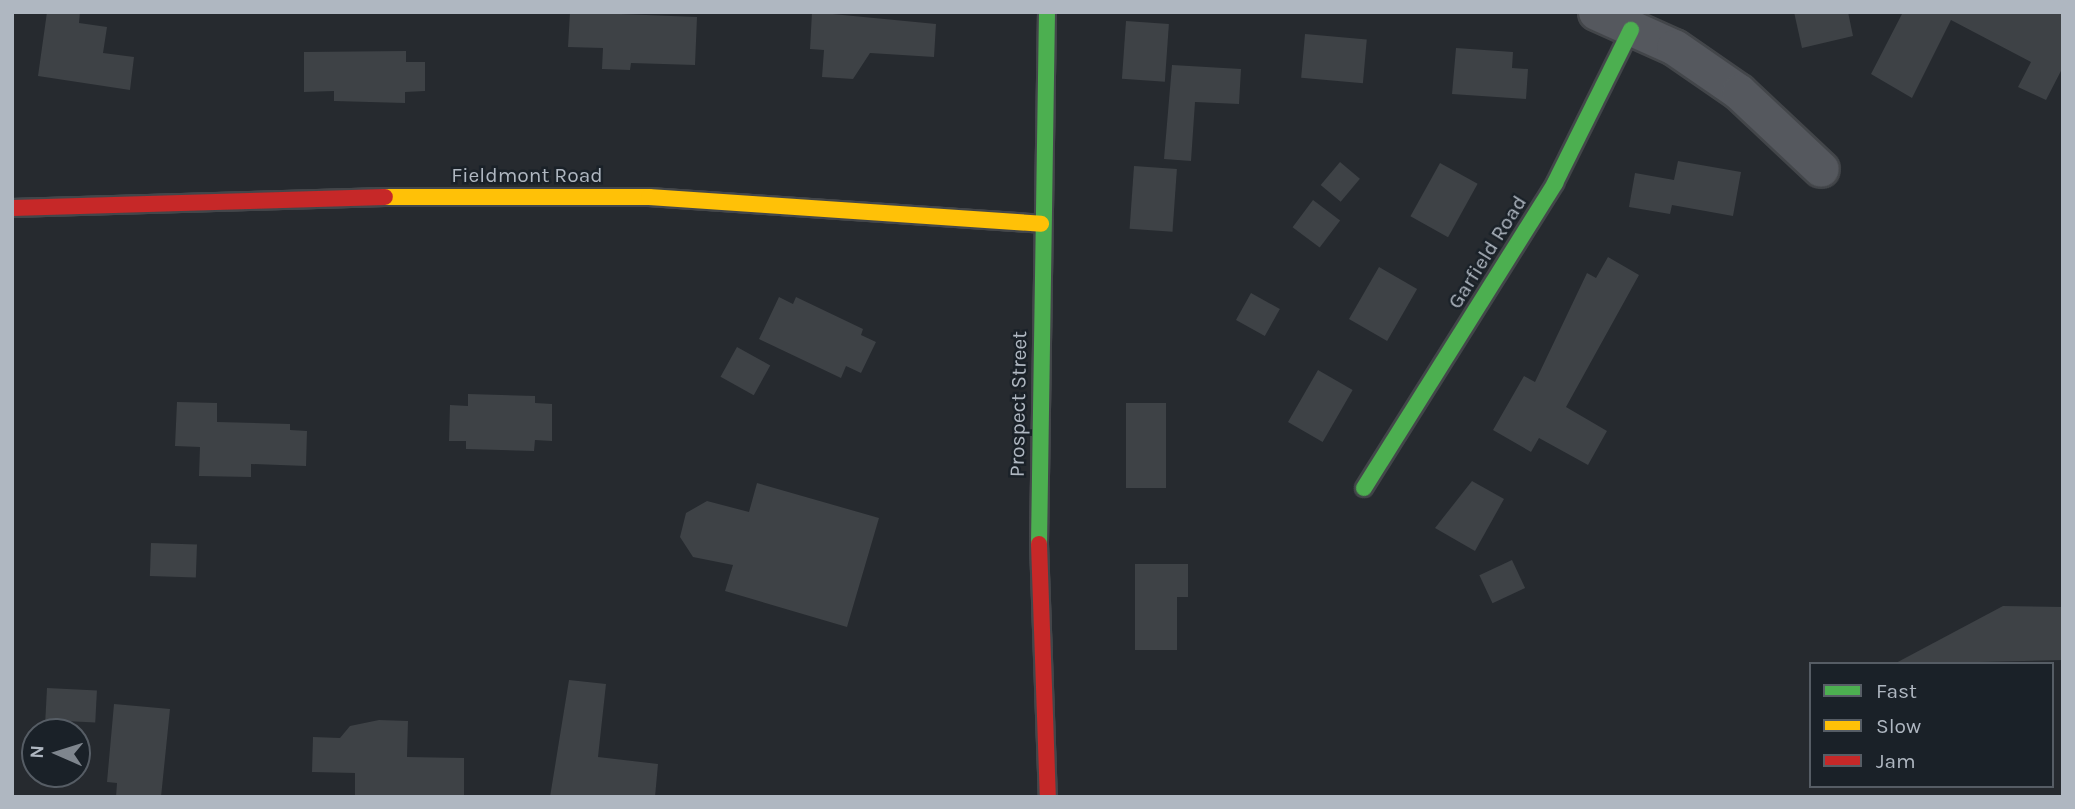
<!DOCTYPE html>
<html>
<head>
<meta charset="utf-8">
<style>
  body { margin:0 }
  #map { position:relative; width:2075px; height:809px; overflow:hidden; background:#262a2f; font-family:Karla,sans-serif }
  div>[style] { position:absolute }
  .building>* { inset:0; background:#3e4246; transform-origin:0 0 }
  .roads { filter:drop-shadow(2px 0 #43464a) drop-shadow(-2px 0 #43464a) drop-shadow(0 2px #43464a) drop-shadow(0 -2px #43464a) }
  .street>* { height:35px; margin:-17.5px; padding:0 17.5px; transform-origin:17.5px; border-radius:17.5px; background:#55585e }
  .fast>* { height:16px; margin:-8px; padding:0 8px; transform-origin:8px; border-radius:8px; background:#4caf50 }
  .slow>* { height:16px; margin:-8px; padding:0 8px; transform-origin:8px; border-radius:8px; background:#ffc107 }
  .jam>* { height:16px; margin:-8px; padding:0 8px; transform-origin:8px; border-radius:8px; background:#c62828 }
  span { translate:-50% -50%; white-space:nowrap; text-align:center; line-height:1.15; -webkit-text-stroke:5px #1a2128; paint-order:stroke }
  .street-label { font-size:21px; color:#afb7c1 }
  .frame { position:absolute; inset:0; border:14px solid #afb7c1; pointer-events:none }
  .legend { position:absolute; left:1809px; top:662px; width:245px; height:126px; box-sizing:border-box; background:#1a2128; border:2px solid #565d65; margin:0; padding:9px 12px; list-style:none; font-size:21px; color:#afb7c1 }
  .legend li { display:flex; align-items:center; gap:14px; height:35px }
  .legend b { width:35px; border:2px solid #565d65 }
  .north { position:absolute; left:21px; top:718px; width:70px; height:70px; box-sizing:border-box; background:#1a2128; border:2px solid #565d65; border-radius:50%; rotate:273deg; font-size:19px; font-weight:700; line-height:28px; text-align:center; color:#afb7c1 }
  .north::after { content:''; display:block; margin:auto; width:24px; height:32px; background:#7f868e; clip-path:polygon(50% 0,100% 100%,50% 72%,0 100%) }
</style>
</head>
<body>
<div id="map">
  <div class="building">
    <div style="clip-path:polygon(47px 12px,80px 12px,79px 23px,107px 27px,103px 53px,134px 57px,130px 90px,38px 76px)"></div>
    <div style="clip-path:polygon(570px 12px,697px 17px,695px 65px,631px 63px,630px 70px,602px 69px,603px 48px,568px 47px)"></div>
    <div style="clip-path:polygon(812px 12px,936px 24px,934px 57px,870px 53px,853px 79px,822px 77px,824px 50px,810px 49px)"></div>
    <div style="clip-path:polygon(1794px 12px,1848px 12px,1853px 36px,1802px 48px)"></div>
    <div style="clip-path:polygon(1903px 12px,2063px 12px,2063px 67px,2046px 100px,2018px 87px,2031px 62px,1951px 20px,1912px 98px,1871px 74px)"></div>
    <div style="left:1126px;top:21px;width:43px;height:58px;rotate:4deg"></div>
    <div style="left:1305px;top:34px;width:62px;height:44px;rotate:5deg"></div>
    <div style="clip-path:polygon(1456px 48px,1513px 52px,1512px 68px,1528px 69px,1526px 99px,1452px 94px)"></div>
    <div style="clip-path:polygon(406px 51px,406px 62px,425px 62px,425px 91px,405px 92px,405px 103px,334px 101px,334px 91px,304px 92px,304px 52px)"></div>
    <div style="clip-path:polygon(1172px 65px,1241px 69px,1239px 104px,1195px 102px,1191px 161px,1164px 159px)"></div>
    <div style="clip-path:polygon(1678px 161px,1741px 172px,1733px 216px,1672px 205px,1670px 214px,1629px 207px,1635px 173px,1674px 180px)"></div>
    <div style="left:1340px;top:162px;width:26px;height:30px;rotate:40deg"></div>
    <div style="left:1440px;top:163px;width:43px;height:61px;rotate:29deg"></div>
    <div style="left:1134px;top:166px;width:43px;height:63px;rotate:4deg"></div>
    <div style="left:1313px;top:200px;width:34px;height:34px;rotate:37deg"></div>
    <div style="clip-path:polygon(1608px 257px,1639px 275px,1566px 407px,1607px 431px,1588px 465px,1539px 438px,1531px 452px,1493px 430px,1524px 376px,1535px 382px,1587px 273px,1596px 278px)"></div>
    <div style="left:1379px;top:267px;width:44px;height:60px;rotate:30deg"></div>
    <div style="left:1251px;top:293px;width:33px;height:31px;rotate:29deg"></div>
    <div style="clip-path:polygon(779px 297px,793px 304px,796px 297px,863px 329px,861px 335px,876px 342px,861px 373px,846px 366px,841px 378px,759px 339px)"></div>
    <div style="left:737px;top:347px;width:38px;height:34px;rotate:29deg"></div>
    <div style="left:1318px;top:370px;width:40px;height:60px;rotate:30deg"></div>
    <div style="clip-path:polygon(468px 394px,535px 396px,535px 403px,552px 404px,552px 441px,535px 440px,534px 451px,466px 449px,466px 441px,449px 441px,450px 405px,468px 406px)"></div>
    <div style="clip-path:polygon(177px 402px,217px 403px,217px 422px,290px 424px,290px 430px,307px 431px,306px 466px,251px 464px,251px 477px,199px 476px,200px 447px,175px 446px)"></div>
    <div style="left:1126px;top:403px;width:40px;height:85px"></div>
    <div style="clip-path:polygon(1472px 481px,1504px 499px,1475px 551px,1435px 528px)"></div>
    <div style="clip-path:polygon(757px 483px,879px 518px,847px 627px,725px 591px,733px 565px,693px 557px,680px 537px,686px 513px,707px 501px,749px 512px)"></div>
    <div style="left:151px;top:543px;width:46px;height:33px;rotate:2deg"></div>
    <div style="left:1512px;top:560px;width:31px;height:36px;rotate:65deg"></div>
    <div style="clip-path:polygon(1135px 564px,1188px 564px,1188px 597px,1177px 597px,1177px 650px,1135px 650px)"></div>
    <div style="clip-path:polygon(2003px 606px,2063px 607px,2063px 660px,1894px 664px)"></div>
    <div style="clip-path:polygon(569px 680px,606px 684px,598px 757px,658px 764px,655px 797px,550px 797px)"></div>
    <div style="left:47px;top:688px;width:50px;height:32px;rotate:3deg"></div>
    <div style="clip-path:polygon(114px 704px,170px 709px,161px 797px,116px 797px,117px 783px,107px 782px)"></div>
    <div style="clip-path:polygon(379px 720px,408px 721px,407px 757px,464px 758px,464px 797px,355px 797px,355px 773px,312px 772px,313px 737px,340px 738px,350px 726px)"></div>
  </div>
  <div class="roads">
    <div class="street">
      <div style="left:1596px;top:12px;width:85px;rotate:24.2deg"></div>
      <div style="left:1674px;top:47px;width:79px;rotate:34.7deg"></div>
      <div style="left:1739px;top:92px;width:112px;rotate:43.2deg"></div>
    </div>
    <div class="fast">
      <div style="left:1364px;top:488px;width:360px;rotate:-57.9deg"></div>
      <div style="left:1555px;top:183px;width:171px;rotate:-63.6deg"></div>
      <div style="left:1039px;top:544px;width:532px;rotate:-89.14deg"></div>
    </div>
    <div class="slow">
      <div style="left:385px;top:197px;width:264px"></div>
      <div style="left:649px;top:197px;width:393px;rotate:3.9deg"></div>
    </div>
    <div class="jam">
      <div style="left:12px;top:208px;width:373px;rotate:-1.7deg"></div>
      <div style="left:1039px;top:544px;width:253px;rotate:88deg"></div>
    </div>
  </div>
  <div class="street-label">
    <span style="left:527px;top:175px">Fieldmont Road</span>
    <span style="left:1487px;top:252px;rotate:-58deg">Garfield Road</span>
    <span style="left:1018px;top:404px;rotate:-89deg">Prospect Street</span>
  </div>
  <div class="frame"></div>
  <ul class="legend">
  <li><b style="height:9px;background:#4caf50"></b>Fast</li>
  <li><b style="height:9px;background:#ffc107"></b>Slow</li>
  <li><b style="height:9px;background:#c62828"></b>Jam</li>
  </ul>
  <div class="north">N</div>
</div>
</body>
</html>
